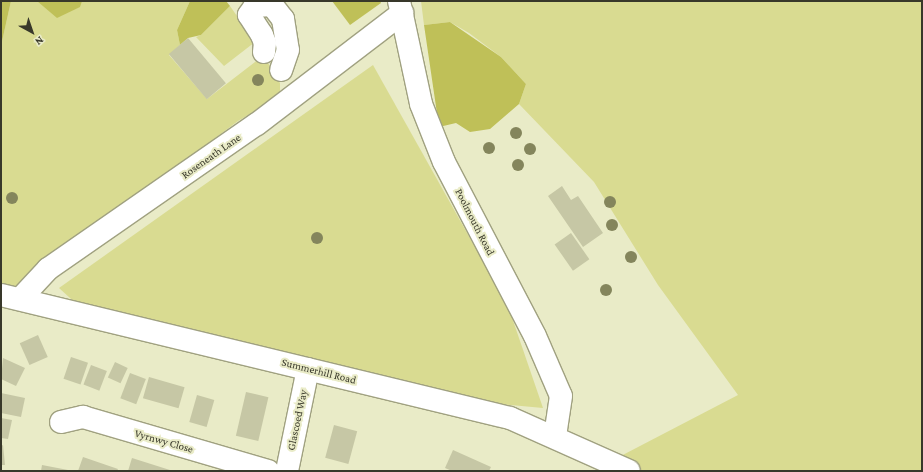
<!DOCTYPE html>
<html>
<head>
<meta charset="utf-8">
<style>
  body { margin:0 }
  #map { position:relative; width:923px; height:472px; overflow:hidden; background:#e9ebc7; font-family:"Crimson Pro",serif }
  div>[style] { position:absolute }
  .green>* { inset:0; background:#d9db91 }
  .forest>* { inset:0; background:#bfc058 }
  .building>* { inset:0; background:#c6c7a5; transform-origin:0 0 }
  .roads { filter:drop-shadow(1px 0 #a0a180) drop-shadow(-1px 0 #a0a180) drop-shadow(0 1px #a0a180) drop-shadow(0 -1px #a0a180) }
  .minor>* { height:22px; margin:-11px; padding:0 11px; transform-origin:11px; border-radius:11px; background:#fff }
  .trees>* { width:12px; height:12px; margin:-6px; border-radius:50%; background:#84855c }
  span { translate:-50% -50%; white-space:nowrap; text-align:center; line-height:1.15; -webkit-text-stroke:4px #e9ebc7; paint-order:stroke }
  .street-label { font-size:11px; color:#38382a }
  .frame { position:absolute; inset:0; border:2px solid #38382a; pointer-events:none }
  .north { position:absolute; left:12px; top:12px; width:40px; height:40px; -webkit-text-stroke:3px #e9ebc7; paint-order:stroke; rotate:140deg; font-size:11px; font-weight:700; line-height:16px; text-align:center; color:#38382a }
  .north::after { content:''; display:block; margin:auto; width:14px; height:18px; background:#38382a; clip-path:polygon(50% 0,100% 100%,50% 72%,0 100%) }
</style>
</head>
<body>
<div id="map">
  <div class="green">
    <div style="clip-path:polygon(11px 1px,190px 1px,177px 30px,180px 45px,169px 55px,207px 99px,259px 59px,267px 62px,278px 76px,276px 78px,280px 83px,280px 96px,238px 121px,47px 264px,15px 287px,3px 291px,1px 290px,1px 46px)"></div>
    <div style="clip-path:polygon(421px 1px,922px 1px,922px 471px,641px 471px,615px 459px,738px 395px,658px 285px,594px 182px,519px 104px,526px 84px,501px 57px,469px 33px,450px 22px,424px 25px)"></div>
    <div style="clip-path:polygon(230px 6px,255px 42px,224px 66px,196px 37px,201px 35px)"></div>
    <div style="clip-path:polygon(373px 65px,508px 306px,543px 408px,489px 403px,81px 308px,59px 288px)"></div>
  </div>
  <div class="forest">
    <div style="clip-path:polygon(1px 1px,11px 1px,1px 46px)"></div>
    <div style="clip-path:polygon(37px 1px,82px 1px,80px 7px,57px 18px)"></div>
    <div style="clip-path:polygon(190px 1px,226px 1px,230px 6px,201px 35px,188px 38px,180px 45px,177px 30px)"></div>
    <div style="clip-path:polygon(332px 1px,380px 1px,381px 3px,350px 25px)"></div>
    <div style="clip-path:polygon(450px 22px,501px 57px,526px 84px,519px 104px,490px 129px,470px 132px,456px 123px,439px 127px,424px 25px)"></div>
  </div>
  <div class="building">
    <div style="left:188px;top:38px;width:59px;height:25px;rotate:50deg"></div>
    <div style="clip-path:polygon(562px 186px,571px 200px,578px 196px,603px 233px,583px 247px,548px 196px)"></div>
    <div style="left:571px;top:233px;width:32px;height:20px;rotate:55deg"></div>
    <div style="left:38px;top:335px;width:24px;height:20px;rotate:66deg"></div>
    <div style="left:71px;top:357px;width:18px;height:23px;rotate:19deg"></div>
    <div style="clip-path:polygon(3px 358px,25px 368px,16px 386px,1px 379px)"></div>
    <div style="left:115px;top:362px;width:14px;height:17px;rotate:25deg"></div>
    <div style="left:91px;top:365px;width:17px;height:21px;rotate:21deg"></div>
    <div style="left:130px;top:373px;width:17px;height:27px;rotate:21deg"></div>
    <div style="left:149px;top:377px;width:37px;height:22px;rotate:16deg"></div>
    <div style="left:246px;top:392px;width:23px;height:45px;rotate:13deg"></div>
    <div style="clip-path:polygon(1px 393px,25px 398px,21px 417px,1px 413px)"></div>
    <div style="left:197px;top:395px;width:18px;height:28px;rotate:16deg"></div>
    <div style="clip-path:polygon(1px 418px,12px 420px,8px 439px,1px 438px)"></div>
    <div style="left:334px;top:425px;width:24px;height:34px;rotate:15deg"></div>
    <div style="clip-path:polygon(3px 445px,5px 465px,1px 465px,1px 446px)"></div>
    <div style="clip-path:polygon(453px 450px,491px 467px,489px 471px,452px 471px,445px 468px)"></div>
    <div style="clip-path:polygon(83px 457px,118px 469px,117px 471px,78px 471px)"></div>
    <div style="clip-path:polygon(132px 458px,173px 471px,128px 471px)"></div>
    <div style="clip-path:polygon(42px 465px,68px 470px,68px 471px,41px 471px)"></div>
  </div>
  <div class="roads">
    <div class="minor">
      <div style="left:399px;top:1px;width:105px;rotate:77.9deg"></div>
      <div style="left:421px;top:104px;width:62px;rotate:68.4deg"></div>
      <div style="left:444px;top:162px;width:196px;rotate:62.4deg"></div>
      <div style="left:535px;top:336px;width:65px;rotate:66.6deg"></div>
      <div style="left:561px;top:396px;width:40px;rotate:98.5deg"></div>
      <div style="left:264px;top:52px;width:9px;rotate:-84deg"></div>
      <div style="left:265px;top:43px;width:9px;rotate:-111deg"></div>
      <div style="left:262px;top:35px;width:24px;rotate:-123deg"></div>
      <div style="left:249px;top:15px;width:11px;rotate:-56deg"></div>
      <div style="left:255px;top:6px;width:17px;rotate:-3deg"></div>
      <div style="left:272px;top:5px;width:18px;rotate:52deg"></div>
      <div style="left:283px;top:19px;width:31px;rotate:81deg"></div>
      <div style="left:288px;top:50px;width:21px;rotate:109deg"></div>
      <div style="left:1px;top:295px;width:524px;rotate:13.59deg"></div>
      <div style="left:510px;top:418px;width:130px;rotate:24deg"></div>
      <div style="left:21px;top:298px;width:40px;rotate:-47deg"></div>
      <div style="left:48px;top:269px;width:254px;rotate:-34.8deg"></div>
      <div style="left:257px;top:124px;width:183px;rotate:-37.4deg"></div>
      <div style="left:61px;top:422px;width:23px;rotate:-13deg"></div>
      <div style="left:83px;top:417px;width:193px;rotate:16.3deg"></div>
      <div style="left:287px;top:471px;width:104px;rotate:-78.4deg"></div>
    </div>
  </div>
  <div class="trees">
    <div style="left:258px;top:80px"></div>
    <div style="left:516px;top:133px"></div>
    <div style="left:489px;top:148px"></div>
    <div style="left:530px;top:149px"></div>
    <div style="left:518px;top:165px"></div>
    <div style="left:12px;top:198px"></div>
    <div style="left:610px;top:202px"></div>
    <div style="left:612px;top:225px"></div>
    <div style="left:317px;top:238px"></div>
    <div style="left:631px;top:257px"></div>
    <div style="left:606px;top:290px"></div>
  </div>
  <div class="street-label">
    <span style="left:211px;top:156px;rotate:-35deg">Roseneath Lane</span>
    <span style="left:475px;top:222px;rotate:63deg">Poolmouth Road</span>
    <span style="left:319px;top:371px;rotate:14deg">Summerhill Road</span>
    <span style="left:297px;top:420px;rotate:-78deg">Glascoed Way</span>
    <span style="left:164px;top:441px;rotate:16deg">Vyrnwy Close</span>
  </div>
  <div class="frame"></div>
  <div class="north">N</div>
</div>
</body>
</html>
